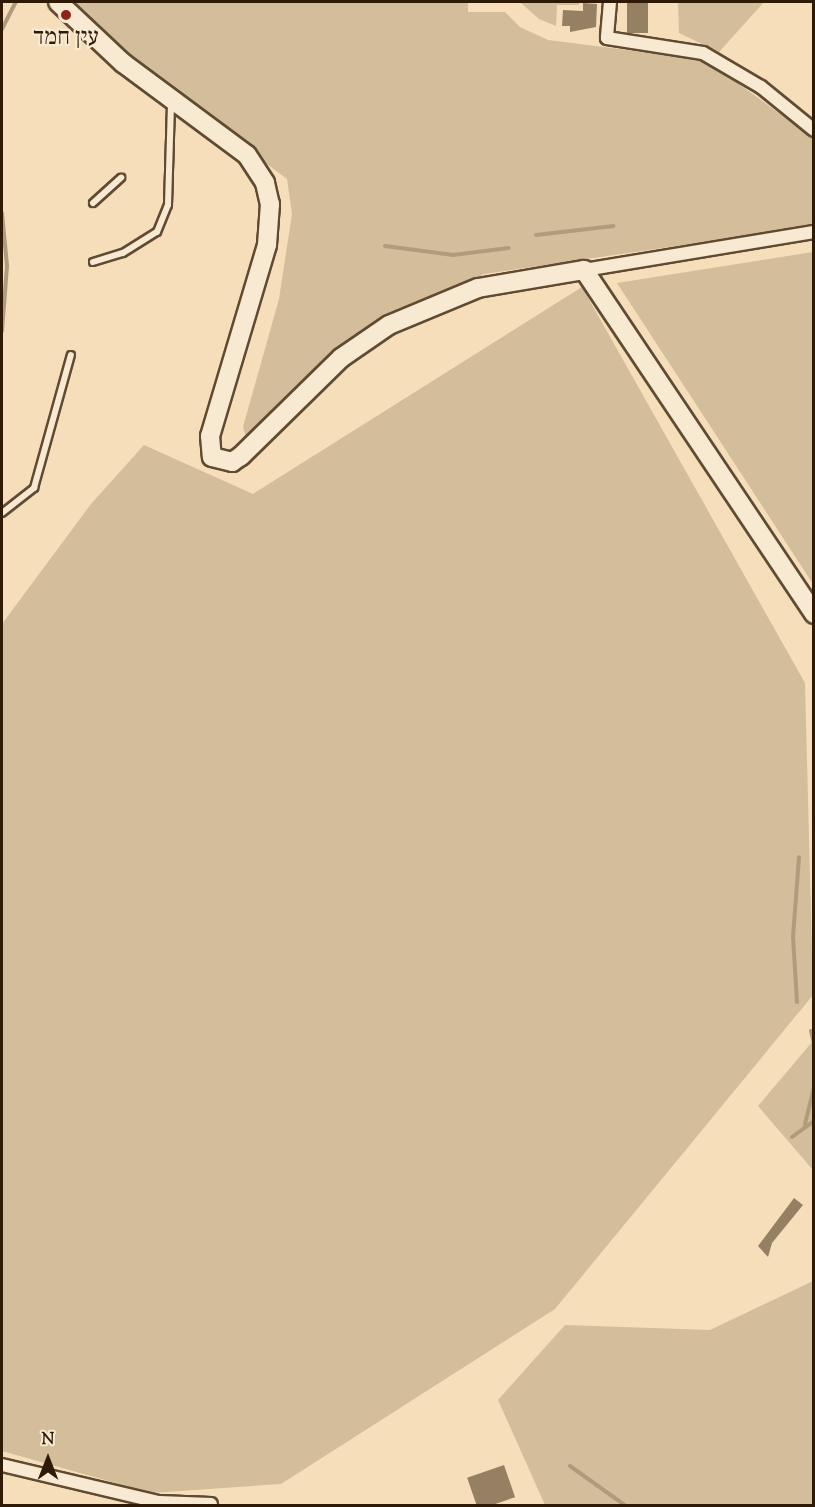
<!DOCTYPE html>
<html>
<head>
<meta charset="utf-8">
<style>
  body { margin:0 }
  #map { position:relative; width:815px; height:1507px; overflow:hidden; background:#f5deb9; font-family:"Sorts Mill Goudy","Frank Ruhl Libre",serif }
  div>[style] { position:absolute }
  .green>* { inset:0; background:#d3bd9a }
  .stream>* { height:4px; margin:-2px; padding:0 2px; transform-origin:2px; border-radius:2px; background:#b29b7c }
  .building>* { inset:0; background:#968063; transform-origin:0 0 }
  .roads { filter:drop-shadow(2px 0 #604b32) drop-shadow(-2px 0 #604b32) drop-shadow(0 2px #604b32) drop-shadow(0 -2px #604b32) }
  .service>* { height:6px; margin:-3px; padding:0 3px; transform-origin:3px; border-radius:3px; background:#f8ead2 }
  .minor>* { height:12px; margin:-6px; padding:0 6px; transform-origin:6px; border-radius:6px; background:#f8ead2 }
  .secondary>* { height:18px; margin:-9px; padding:0 9px; transform-origin:9px; border-radius:9px; background:#f8ead2 }
  .dots>* { width:16px; height:16px; translate:-50% -50%; box-sizing:border-box; border:3px solid #f8ead2; border-radius:50% }
  span { translate:-50% -50%; white-space:nowrap; text-align:center; line-height:1.15; -webkit-text-stroke:4.5px #f8ead2; paint-order:stroke }
  .poi-label { font-size:24px; color:#2f1a05 }
  .frame { position:absolute; inset:0; border:3px solid #2f1a05; pointer-events:none }
  .north { position:absolute; left:18px; top:1429px; width:60px; height:60px; -webkit-text-stroke:4px #f8ead2; paint-order:stroke; rotate:0deg; font-size:16px; font-weight:700; line-height:24px; text-align:center; color:#2f1a05 }
  .north::after { content:''; display:block; margin:auto; width:21px; height:27px; background:#2f1a05; clip-path:polygon(50% 0,100% 100%,50% 72%,0 100%) }
</style>
</head>
<body>
<div id="map">
  <div class="green">
    <div style="clip-path:polygon(69px 2px,468px 2px,468px 12px,505px 12px,520px 27px,548px 40px,706px 60px,813px 138px,813px 226px,484px 274px,360px 337px,247px 441px,243px 427px,279px 299px,292px 214px,287px 179px,130px 61px)"></div>
    <div style="clip-path:polygon(520px 2px,579px 2px,579px 5px,557px 5px,556px 26px,539px 19px)"></div>
    <div style="clip-path:polygon(678px 2px,764px 2px,719px 52px,679px 33px)"></div>
    <div style="clip-path:polygon(813px 252px,814px 252px,813px 584px,617px 283px)"></div>
    <div style="clip-path:polygon(582px 287px,805px 683px,813px 995px,555px 1309px,281px 1484px,151px 1493px,2px 1451px,2px 624px,91px 504px,144px 445px,253px 494px)"></div>
    <div style="clip-path:polygon(813px 1041px,813px 1170px,758px 1106px)"></div>
    <div style="clip-path:polygon(813px 1281px,813px 1505px,545px 1505px,498px 1400px,565px 1325px,710px 1330px)"></div>
  </div>
  <div class="stream">
    <div style="left:2px;top:29px;width:30px;rotate:-63deg"></div>
    <div style="left:2px;top:213px;width:53px;rotate:84.6deg"></div>
    <div style="left:7px;top:266px;width:65px;rotate:94.4deg"></div>
    <div style="left:536px;top:235px;width:78px;rotate:-6.7deg"></div>
    <div style="left:385px;top:246px;width:69px;rotate:7.5deg"></div>
    <div style="left:453px;top:255px;width:56px;rotate:-7.1deg"></div>
    <div style="left:797px;top:1002px;width:65px;rotate:-93.5deg"></div>
    <div style="left:793px;top:937px;width:80px;rotate:-85.7deg"></div>
    <div style="left:811px;top:1031px;width:12px;rotate:76deg"></div>
    <div style="left:805px;top:1124px;width:37px;rotate:-76deg"></div>
    <div style="left:792px;top:1137px;width:27px;rotate:-36deg"></div>
    <div style="left:570px;top:1466px;width:69px;rotate:35.5deg"></div>
  </div>
  <div class="building">
    <div style="left:627px;top:2px;width:21px;height:31px"></div>
    <div style="clip-path:polygon(583px 3px,597px 4px,596px 27px,570px 32px,570px 26px,562px 26px,563px 10px,583px 11px)"></div>
    <div style="clip-path:polygon(794px 1198px,803px 1205px,772px 1243px,768px 1257px,758px 1246px)"></div>
    <div style="left:504px;top:1465px;width:34px;height:39px;rotate:71deg"></div>
  </div>
  <div class="roads">
    <div class="service">
      <div style="left:93px;top:203px;width:38px;rotate:-42deg"></div>
      <div style="left:93px;top:262px;width:31px;rotate:-17deg"></div>
      <div style="left:123px;top:253px;width:40px;rotate:-32deg"></div>
      <div style="left:157px;top:232px;width:29px;rotate:-68deg"></div>
      <div style="left:168px;top:205px;width:102px;rotate:-88.3deg"></div>
      <div style="left:2px;top:513px;width:41px;rotate:-38deg"></div>
      <div style="left:34px;top:488px;width:138px;rotate:-74.5deg"></div>
    </div>
    <div class="minor">
      <div style="left:610px;top:2px;width:36px;rotate:95deg"></div>
      <div style="left:607px;top:38px;width:97px;rotate:8.9deg"></div>
      <div style="left:703px;top:53px;width:67px;rotate:30.4deg"></div>
      <div style="left:761px;top:87px;width:68px;rotate:39.1deg"></div>
      <div style="left:584px;top:270px;width:233px;rotate:-9.4deg"></div>
      <div style="left:2px;top:1465px;width:161px;rotate:13.3deg"></div>
      <div style="left:159px;top:1502px;width:52px;rotate:2.2deg"></div>
    </div>
    <div class="secondary">
      <div style="left:58px;top:2px;width:89px;rotate:43.2deg"></div>
      <div style="left:123px;top:63px;width:154px;rotate:36.6deg"></div>
      <div style="left:247px;top:155px;width:33px;rotate:57deg"></div>
      <div style="left:265px;top:183px;width:22px;rotate:77deg"></div>
      <div style="left:270px;top:204px;width:41px;rotate:94.2deg"></div>
      <div style="left:267px;top:245px;width:199px;rotate:106.6deg"></div>
      <div style="left:210px;top:436px;width:21px;rotate:85deg"></div>
      <div style="left:212px;top:457px;width:21px;rotate:14deg"></div>
      <div style="left:232px;top:462px;width:11px;rotate:-34deg"></div>
      <div style="left:241px;top:456px;width:140px;rotate:-44.4deg"></div>
      <div style="left:341px;top:358px;width:58px;rotate:-34.5deg"></div>
      <div style="left:389px;top:325px;width:96px;rotate:-22.6deg"></div>
      <div style="left:478px;top:288px;width:108px;rotate:-9.6deg"></div>
      <div style="left:584px;top:270px;width:414px;rotate:56.2deg"></div>
    </div>
  </div>
  <div class="dots">
    <div style="left:66px;top:15px;background:#8f2418"></div>
  </div>
  <div class="poi-label">
    <span style="left:66px;top:39px">עין חמד</span>
  </div>
  <div class="frame"></div>
  <div class="north">N</div>
</div>
</body>
</html>
